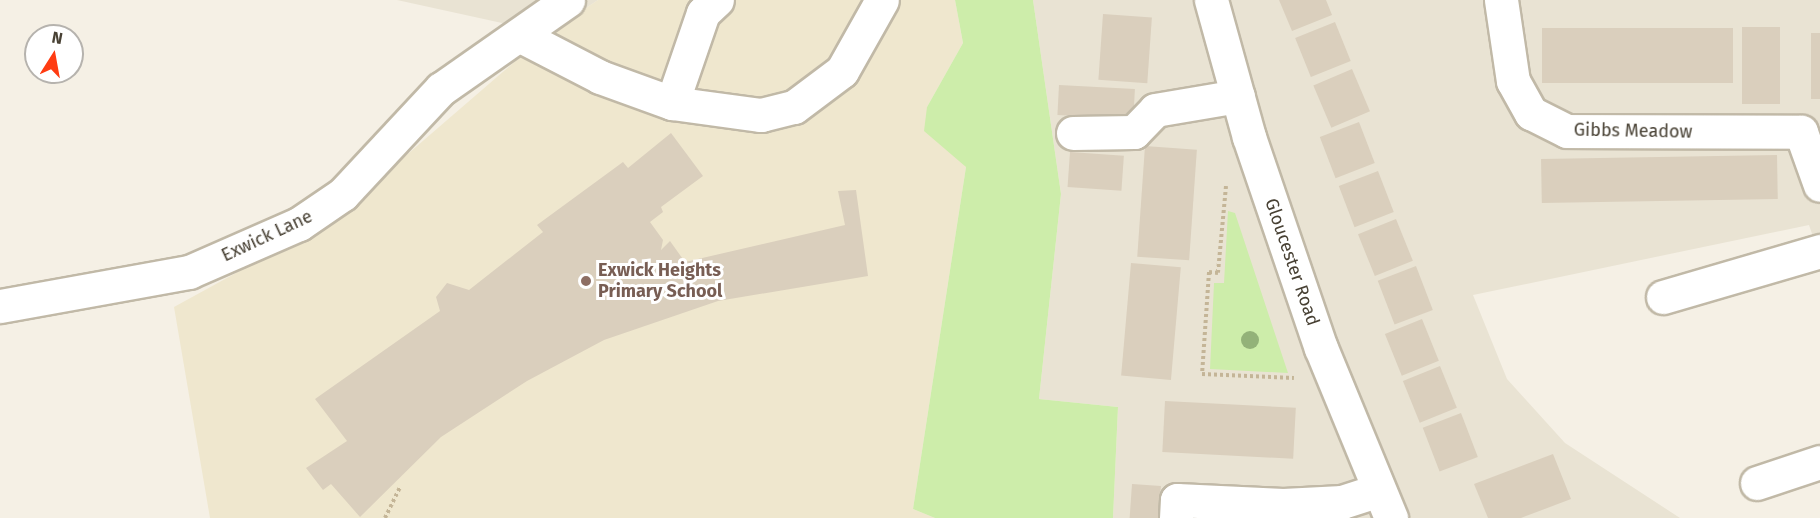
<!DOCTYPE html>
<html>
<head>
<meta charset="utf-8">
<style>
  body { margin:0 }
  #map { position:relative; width:1820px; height:518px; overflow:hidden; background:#f5f0e5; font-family:"Fira Sans",sans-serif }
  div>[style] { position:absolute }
  .residential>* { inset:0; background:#e9e3d3 }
  .education>* { inset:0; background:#efe7ce }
  .green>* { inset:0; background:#cdedaa }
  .building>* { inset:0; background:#dacfbd; transform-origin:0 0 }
  .path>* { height:4px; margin-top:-2px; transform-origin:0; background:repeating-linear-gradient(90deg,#c4b597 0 3px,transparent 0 6px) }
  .roads { filter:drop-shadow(2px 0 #c1b9a7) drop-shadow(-2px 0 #c1b9a7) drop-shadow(0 2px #c1b9a7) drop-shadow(0 -2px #c1b9a7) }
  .minor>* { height:33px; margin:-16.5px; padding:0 16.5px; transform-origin:16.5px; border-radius:16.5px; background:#fff }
  .trees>* { width:18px; height:18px; margin:-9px; border-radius:50%; background:#93b279 }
  .dots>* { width:16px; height:16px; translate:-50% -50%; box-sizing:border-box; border:3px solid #fff; border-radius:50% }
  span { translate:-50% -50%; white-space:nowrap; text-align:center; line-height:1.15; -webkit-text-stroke:6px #fff; paint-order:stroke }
  .street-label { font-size:18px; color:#484134 }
  .education-label { font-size:18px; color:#785e54; font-weight:700 }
  .left { translate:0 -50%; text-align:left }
  .north { position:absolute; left:24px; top:24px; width:60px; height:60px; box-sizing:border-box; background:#fff; border:2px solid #b6b3ae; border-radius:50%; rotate:11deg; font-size:16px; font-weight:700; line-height:24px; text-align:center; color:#484134 }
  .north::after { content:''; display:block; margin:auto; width:21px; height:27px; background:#ff3c12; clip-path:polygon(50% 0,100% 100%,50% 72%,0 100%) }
</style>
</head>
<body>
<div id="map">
  <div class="residential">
    <div style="clip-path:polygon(397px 0,598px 0,548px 33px)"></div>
    <div style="clip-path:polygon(1033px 0,1820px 0,1820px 257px,1809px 225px,1473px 295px,1507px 379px,1565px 443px,1680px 518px,1113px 518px,1118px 407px,1039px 399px,1061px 194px)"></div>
  </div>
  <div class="education">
    <div style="clip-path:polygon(598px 0,955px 0,963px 43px,927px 107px,966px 167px,913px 509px,935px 518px,210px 518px,174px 307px,269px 255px,373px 184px,548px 33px)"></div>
  </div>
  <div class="green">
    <div style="clip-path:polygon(955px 0,1033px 0,1061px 194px,1039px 399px,1118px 407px,1113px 518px,935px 518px,913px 509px,966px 167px,924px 131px,927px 107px,963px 43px)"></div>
    <div style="clip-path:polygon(1228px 211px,1235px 213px,1288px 373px,1210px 369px,1214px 283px,1224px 283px)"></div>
  </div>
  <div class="building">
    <div style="clip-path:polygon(1279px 0,1326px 0,1332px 15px,1292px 31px)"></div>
    <div style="left:1103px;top:14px;width:49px;height:66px;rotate:4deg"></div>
    <div style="left:1335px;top:22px;width:42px;height:43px;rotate:68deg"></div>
    <div style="left:1742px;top:27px;width:38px;height:77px"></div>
    <div style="left:1542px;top:28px;width:191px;height:55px"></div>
    <div style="left:1811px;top:33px;width:9px;height:66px"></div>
    <div style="left:1352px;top:69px;width:46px;height:42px;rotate:67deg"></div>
    <div style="left:1059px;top:85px;width:76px;height:30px;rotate:3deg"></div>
    <div style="left:1359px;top:122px;width:44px;height:42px;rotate:69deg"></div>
    <div style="clip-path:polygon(671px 133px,703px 176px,661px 207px,663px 212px,650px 222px,663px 240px,661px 250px,670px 241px,685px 262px,845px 225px,838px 191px,856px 190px,868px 276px,718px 301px,604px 340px,527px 381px,441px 437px,360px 517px,331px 484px,323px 490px,306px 468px,347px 441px,315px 399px,440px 311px,436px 297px,447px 283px,469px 290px,543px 232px,537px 225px,623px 162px,628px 168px)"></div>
    <div style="left:1145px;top:146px;width:52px;height:111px;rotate:4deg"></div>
    <div style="left:1070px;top:152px;width:54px;height:35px;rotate:4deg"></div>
    <div style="left:1777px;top:155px;width:44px;height:236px;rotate:89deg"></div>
    <div style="left:1378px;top:171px;width:44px;height:42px;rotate:69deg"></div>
    <div style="left:1396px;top:219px;width:45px;height:41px;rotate:68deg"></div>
    <div style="left:1131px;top:263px;width:50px;height:113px;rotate:5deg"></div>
    <div style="left:1416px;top:266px;width:47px;height:41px;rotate:69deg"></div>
    <div style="left:1422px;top:319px;width:45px;height:40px;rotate:68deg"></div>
    <div style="left:1440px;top:366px;width:45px;height:40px;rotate:68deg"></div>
    <div style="left:1165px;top:401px;width:131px;height:51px;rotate:3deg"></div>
    <div style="left:1461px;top:413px;width:47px;height:41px;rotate:69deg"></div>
    <div style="clip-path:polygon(1553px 454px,1571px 499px,1521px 518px,1488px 518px,1474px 484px)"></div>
    <div style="left:1132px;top:484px;width:29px;height:34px;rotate:4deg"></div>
  </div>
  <div class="path">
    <div style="left:1226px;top:186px;width:87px;rotate:95.3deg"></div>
    <div style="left:1218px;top:273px;width:9px;rotate:-174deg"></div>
    <div style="left:1209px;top:272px;width:102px;rotate:93.9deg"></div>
    <div style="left:1202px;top:374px;width:92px;rotate:2.5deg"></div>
    <div style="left:385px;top:518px;width:34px;rotate:-64deg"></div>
  </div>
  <div class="roads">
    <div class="minor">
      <div style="left:1211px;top:0;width:142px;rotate:74.5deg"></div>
      <div style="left:1249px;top:137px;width:223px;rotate:71.2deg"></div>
      <div style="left:1321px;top:348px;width:184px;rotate:67.6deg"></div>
      <div style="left:1501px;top:0;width:82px;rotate:81.6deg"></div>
      <div style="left:1513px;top:81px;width:37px;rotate:61deg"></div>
      <div style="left:1531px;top:113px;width:40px;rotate:26.6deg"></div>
      <div style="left:1567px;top:131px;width:234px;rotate:0.2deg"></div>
      <div style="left:1801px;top:132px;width:56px;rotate:70.3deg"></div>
      <div style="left:521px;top:36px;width:89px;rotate:27.4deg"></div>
      <div style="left:600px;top:77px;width:77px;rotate:19.9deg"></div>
      <div style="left:672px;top:103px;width:90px;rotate:7.7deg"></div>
      <div style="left:761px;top:115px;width:34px;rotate:-14deg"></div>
      <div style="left:794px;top:107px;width:60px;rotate:-36.9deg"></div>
      <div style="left:842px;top:71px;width:81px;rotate:-60.6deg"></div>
      <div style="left:672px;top:103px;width:95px;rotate:-71deg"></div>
      <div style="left:703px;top:13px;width:19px;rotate:-43deg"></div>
      <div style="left:1073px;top:133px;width:61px;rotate:-0.9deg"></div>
      <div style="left:1134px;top:132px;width:30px;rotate:-46deg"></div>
      <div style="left:1155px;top:110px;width:84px;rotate:-9.6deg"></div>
      <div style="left:1663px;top:297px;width:164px;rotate:-16.3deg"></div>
      <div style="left:0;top:306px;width:192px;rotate:-10.2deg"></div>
      <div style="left:189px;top:272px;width:120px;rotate:-23.6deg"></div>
      <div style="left:299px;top:224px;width:53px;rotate:-34.3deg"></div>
      <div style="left:343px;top:194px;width:144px;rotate:-47deg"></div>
      <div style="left:441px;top:89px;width:155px;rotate:-35deg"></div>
      <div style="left:1757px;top:483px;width:66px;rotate:-18.4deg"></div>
      <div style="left:1176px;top:518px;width:18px;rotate:-87deg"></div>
      <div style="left:1177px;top:500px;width:106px;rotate:2.7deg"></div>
      <div style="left:1283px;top:505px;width:59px;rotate:-2.9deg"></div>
      <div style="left:1342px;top:502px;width:35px;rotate:-18deg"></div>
    </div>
  </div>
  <div class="trees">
    <div style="left:1250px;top:340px"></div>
  </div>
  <div class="dots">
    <div style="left:586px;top:281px;background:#8d6e63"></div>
  </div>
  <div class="street-label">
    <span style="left:1633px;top:131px;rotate:1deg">Gibbs Meadow</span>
    <span style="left:267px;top:236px;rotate:-25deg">Exwick Lane</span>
    <span style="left:1292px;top:262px;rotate:71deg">Gloucester Road</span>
  </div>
  <div class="education-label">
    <span class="left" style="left:598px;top:281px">Exwick Heights<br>Primary School</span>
  </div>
  <div class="north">N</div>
</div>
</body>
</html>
